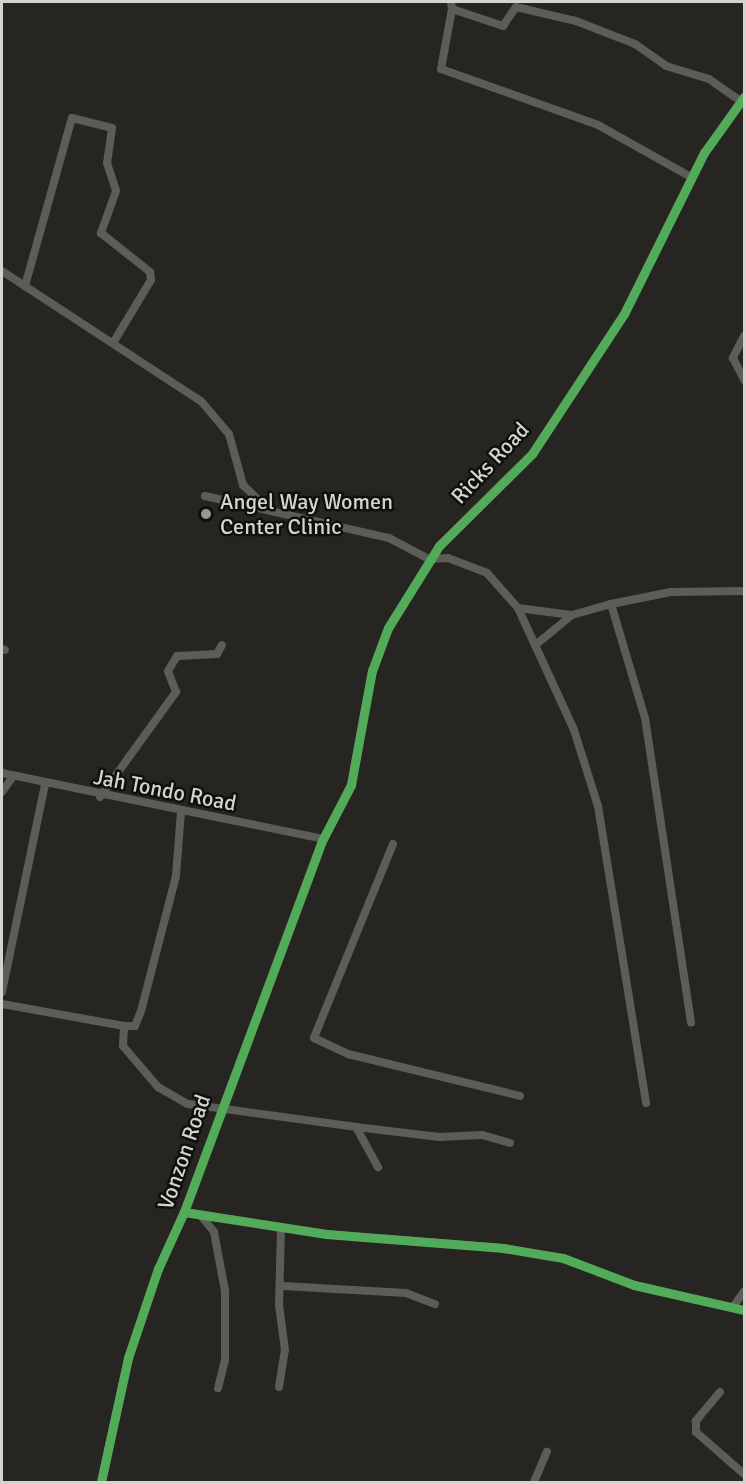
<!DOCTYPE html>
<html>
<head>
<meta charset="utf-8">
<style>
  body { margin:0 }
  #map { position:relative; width:746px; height:1484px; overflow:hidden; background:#262521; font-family:Signika,sans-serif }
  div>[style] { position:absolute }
  .minor>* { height:8px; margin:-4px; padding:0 4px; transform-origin:4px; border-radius:4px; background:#5c5c59 }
  .cycleway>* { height:9px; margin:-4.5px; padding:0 4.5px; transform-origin:4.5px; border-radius:4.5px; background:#51ab58 }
  .dots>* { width:16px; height:16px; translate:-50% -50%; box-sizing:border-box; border:3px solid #100f0c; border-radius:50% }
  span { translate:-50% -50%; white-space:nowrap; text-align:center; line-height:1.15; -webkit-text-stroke:5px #100f0c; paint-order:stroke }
  .street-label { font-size:22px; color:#d4d3ce }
  .poi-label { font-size:22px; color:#d4d3ce }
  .left { translate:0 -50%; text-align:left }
  .frame { position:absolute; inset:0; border:3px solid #d4d3ce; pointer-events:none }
</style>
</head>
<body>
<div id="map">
  <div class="minor">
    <div style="left:451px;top:2px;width:7px;rotate:82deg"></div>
    <div style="left:452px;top:9px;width:54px;rotate:18.4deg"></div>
    <div style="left:503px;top:26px;width:23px;rotate:-56deg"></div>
    <div style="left:516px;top:7px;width:62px;rotate:13.1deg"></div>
    <div style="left:576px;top:21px;width:63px;rotate:21.3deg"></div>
    <div style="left:635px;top:44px;width:38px;rotate:35deg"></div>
    <div style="left:666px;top:66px;width:45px;rotate:16.8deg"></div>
    <div style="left:709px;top:79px;width:40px;rotate:34.9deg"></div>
    <div style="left:452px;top:9px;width:61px;rotate:100.4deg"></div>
    <div style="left:441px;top:69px;width:167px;rotate:19.6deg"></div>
    <div style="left:598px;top:125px;width:107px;rotate:29.2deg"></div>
    <div style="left:2px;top:271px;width:238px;rotate:33.2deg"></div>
    <div style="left:201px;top:401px;width:43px;rotate:49.7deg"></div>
    <div style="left:229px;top:434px;width:53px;rotate:74.6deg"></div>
    <div style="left:243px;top:485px;width:30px;rotate:44deg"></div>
    <div style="left:25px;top:286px;width:174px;rotate:-74.4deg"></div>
    <div style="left:72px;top:118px;width:41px;rotate:14deg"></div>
    <div style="left:112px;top:128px;width:35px;rotate:98deg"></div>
    <div style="left:107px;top:163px;width:29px;rotate:72deg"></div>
    <div style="left:116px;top:191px;width:45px;rotate:109.7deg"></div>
    <div style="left:101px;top:233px;width:63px;rotate:38.5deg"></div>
    <div style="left:150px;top:272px;width:8px;rotate:83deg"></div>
    <div style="left:151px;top:280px;width:74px;rotate:121.1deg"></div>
    <div style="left:744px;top:336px;width:25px;rotate:117deg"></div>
    <div style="left:733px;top:358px;width:25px;rotate:63deg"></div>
    <div style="left:205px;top:496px;width:189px;rotate:12.9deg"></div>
    <div style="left:389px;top:538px;width:45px;rotate:27.7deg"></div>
    <div style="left:429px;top:559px;width:19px;rotate:-3deg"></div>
    <div style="left:448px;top:558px;width:42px;rotate:21deg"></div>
    <div style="left:487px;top:573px;width:47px;rotate:48.5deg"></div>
    <div style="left:518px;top:608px;width:54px;rotate:7.4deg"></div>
    <div style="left:611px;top:604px;width:119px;rotate:73.4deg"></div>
    <div style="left:645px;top:718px;width:308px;rotate:81.4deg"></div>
    <div style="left:518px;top:608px;width:134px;rotate:65.3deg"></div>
    <div style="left:574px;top:730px;width:80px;rotate:72.5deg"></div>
    <div style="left:598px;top:806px;width:301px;rotate:80.8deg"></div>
    <div style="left:538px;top:643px;width:44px;rotate:-39.5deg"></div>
    <div style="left:572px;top:615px;width:41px;rotate:-15.8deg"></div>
    <div style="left:611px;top:604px;width:61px;rotate:-11.3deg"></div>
    <div style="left:671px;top:592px;width:73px;rotate:-0.8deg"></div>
    <div style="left:2px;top:649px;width:3px;rotate:18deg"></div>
    <div style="left:2px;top:773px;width:328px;rotate:11.6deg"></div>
    <div style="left:2px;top:792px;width:19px;rotate:-55deg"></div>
    <div style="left:100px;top:797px;width:130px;rotate:-54.1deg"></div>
    <div style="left:176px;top:692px;width:22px;rotate:-111deg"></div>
    <div style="left:168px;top:671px;width:17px;rotate:-59deg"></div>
    <div style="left:177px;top:656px;width:40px;rotate:-2.9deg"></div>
    <div style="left:217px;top:654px;width:10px;rotate:-61deg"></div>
    <div style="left:181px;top:812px;width:64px;rotate:94.5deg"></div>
    <div style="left:176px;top:876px;width:139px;rotate:104.5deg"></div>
    <div style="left:141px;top:1011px;width:16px;rotate:112deg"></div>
    <div style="left:135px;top:1026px;width:11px;rotate:180deg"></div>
    <div style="left:124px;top:1026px;width:20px;rotate:93deg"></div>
    <div style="left:123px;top:1046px;width:54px;rotate:49.5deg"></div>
    <div style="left:158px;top:1087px;width:34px;rotate:30deg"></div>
    <div style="left:188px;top:1104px;width:170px;rotate:7.8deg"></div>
    <div style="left:356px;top:1127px;width:46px;rotate:61.2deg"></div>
    <div style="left:393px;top:844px;width:209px;rotate:112.2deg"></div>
    <div style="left:314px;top:1038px;width:38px;rotate:25deg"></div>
    <div style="left:348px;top:1054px;width:177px;rotate:13.7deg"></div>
    <div style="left:2px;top:992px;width:212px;rotate:-78.3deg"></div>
    <div style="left:2px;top:1004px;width:124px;rotate:10.2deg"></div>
    <div style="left:356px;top:1127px;width:84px;rotate:6.9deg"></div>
    <div style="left:439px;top:1137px;width:43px;rotate:-2.7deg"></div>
    <div style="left:482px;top:1135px;width:29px;rotate:16deg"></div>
    <div style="left:184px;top:1212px;width:144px;rotate:8.8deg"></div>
    <div style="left:326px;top:1234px;width:178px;rotate:4.5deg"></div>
    <div style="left:503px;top:1248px;width:61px;rotate:9.5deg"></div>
    <div style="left:563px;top:1258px;width:76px;rotate:20.8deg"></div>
    <div style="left:634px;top:1285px;width:113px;rotate:12.8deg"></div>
    <div style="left:202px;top:1217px;width:19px;rotate:51deg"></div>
    <div style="left:214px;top:1232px;width:60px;rotate:79.4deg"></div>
    <div style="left:225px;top:1291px;width:69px;rotate:90deg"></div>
    <div style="left:225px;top:1360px;width:29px;rotate:104deg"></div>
    <div style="left:283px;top:1286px;width:123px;rotate:3.3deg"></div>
    <div style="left:406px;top:1293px;width:31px;rotate:21deg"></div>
    <div style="left:733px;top:1307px;width:19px;rotate:-55deg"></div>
    <div style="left:279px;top:1387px;width:37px;rotate:-81deg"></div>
    <div style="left:285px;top:1350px;width:45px;rotate:-97.6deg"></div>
    <div style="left:279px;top:1305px;width:77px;rotate:-88.5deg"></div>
    <div style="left:720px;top:1392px;width:38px;rotate:130deg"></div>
    <div style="left:696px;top:1421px;width:11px;rotate:90deg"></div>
    <div style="left:696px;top:1432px;width:64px;rotate:41.2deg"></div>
    <div style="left:101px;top:1482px;width:127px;rotate:-77.7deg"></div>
    <div style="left:128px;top:1358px;width:94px;rotate:-71.4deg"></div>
    <div style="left:158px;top:1269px;width:63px;rotate:-65.5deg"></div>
    <div style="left:184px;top:1212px;width:398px;rotate:-69.6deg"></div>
    <div style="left:323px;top:839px;width:61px;rotate:-62.6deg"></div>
    <div style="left:351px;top:785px;width:116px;rotate:-79.6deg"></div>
    <div style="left:372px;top:671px;width:46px;rotate:-69.6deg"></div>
    <div style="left:388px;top:628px;width:97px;rotate:-58.1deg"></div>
    <div style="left:439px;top:546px;width:131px;rotate:-44.7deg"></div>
    <div style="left:532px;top:454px;width:168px;rotate:-56.7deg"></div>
    <div style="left:624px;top:314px;width:180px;rotate:-63.6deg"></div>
    <div style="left:704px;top:153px;width:69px;rotate:-54.5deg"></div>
    <div style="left:534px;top:1482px;width:33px;rotate:-67deg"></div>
  </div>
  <div class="cycleway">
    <div style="left:184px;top:1212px;width:144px;rotate:8.8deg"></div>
    <div style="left:326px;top:1234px;width:178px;rotate:4.5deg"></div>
    <div style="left:503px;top:1248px;width:61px;rotate:9.5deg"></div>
    <div style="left:563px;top:1258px;width:76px;rotate:20.8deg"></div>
    <div style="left:634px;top:1285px;width:113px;rotate:12.8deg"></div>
    <div style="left:101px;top:1482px;width:127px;rotate:-77.7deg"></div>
    <div style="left:128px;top:1358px;width:94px;rotate:-71.4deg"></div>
    <div style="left:158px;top:1269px;width:63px;rotate:-65.5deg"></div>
    <div style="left:184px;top:1212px;width:398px;rotate:-69.6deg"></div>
    <div style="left:323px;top:839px;width:61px;rotate:-62.6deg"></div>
    <div style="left:351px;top:785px;width:116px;rotate:-79.6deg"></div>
    <div style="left:372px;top:671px;width:46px;rotate:-69.6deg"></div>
    <div style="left:388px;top:628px;width:97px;rotate:-58.1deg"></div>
    <div style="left:439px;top:546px;width:131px;rotate:-44.7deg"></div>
    <div style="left:532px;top:454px;width:168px;rotate:-56.7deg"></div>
    <div style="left:624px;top:314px;width:180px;rotate:-63.6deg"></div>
    <div style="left:704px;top:153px;width:69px;rotate:-54.5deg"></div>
  </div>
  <div class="dots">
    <div style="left:206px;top:514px;background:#979691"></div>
  </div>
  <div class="street-label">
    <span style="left:490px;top:463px;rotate:-47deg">Ricks Road</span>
    <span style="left:165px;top:790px;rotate:11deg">Jah Tondo Road</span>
    <span style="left:184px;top:1152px;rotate:-71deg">Vonzon Road</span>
  </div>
  <div class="poi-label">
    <span class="left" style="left:220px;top:514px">Angel Way Women<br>Center Clinic</span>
  </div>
  <div class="frame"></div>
</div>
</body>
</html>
